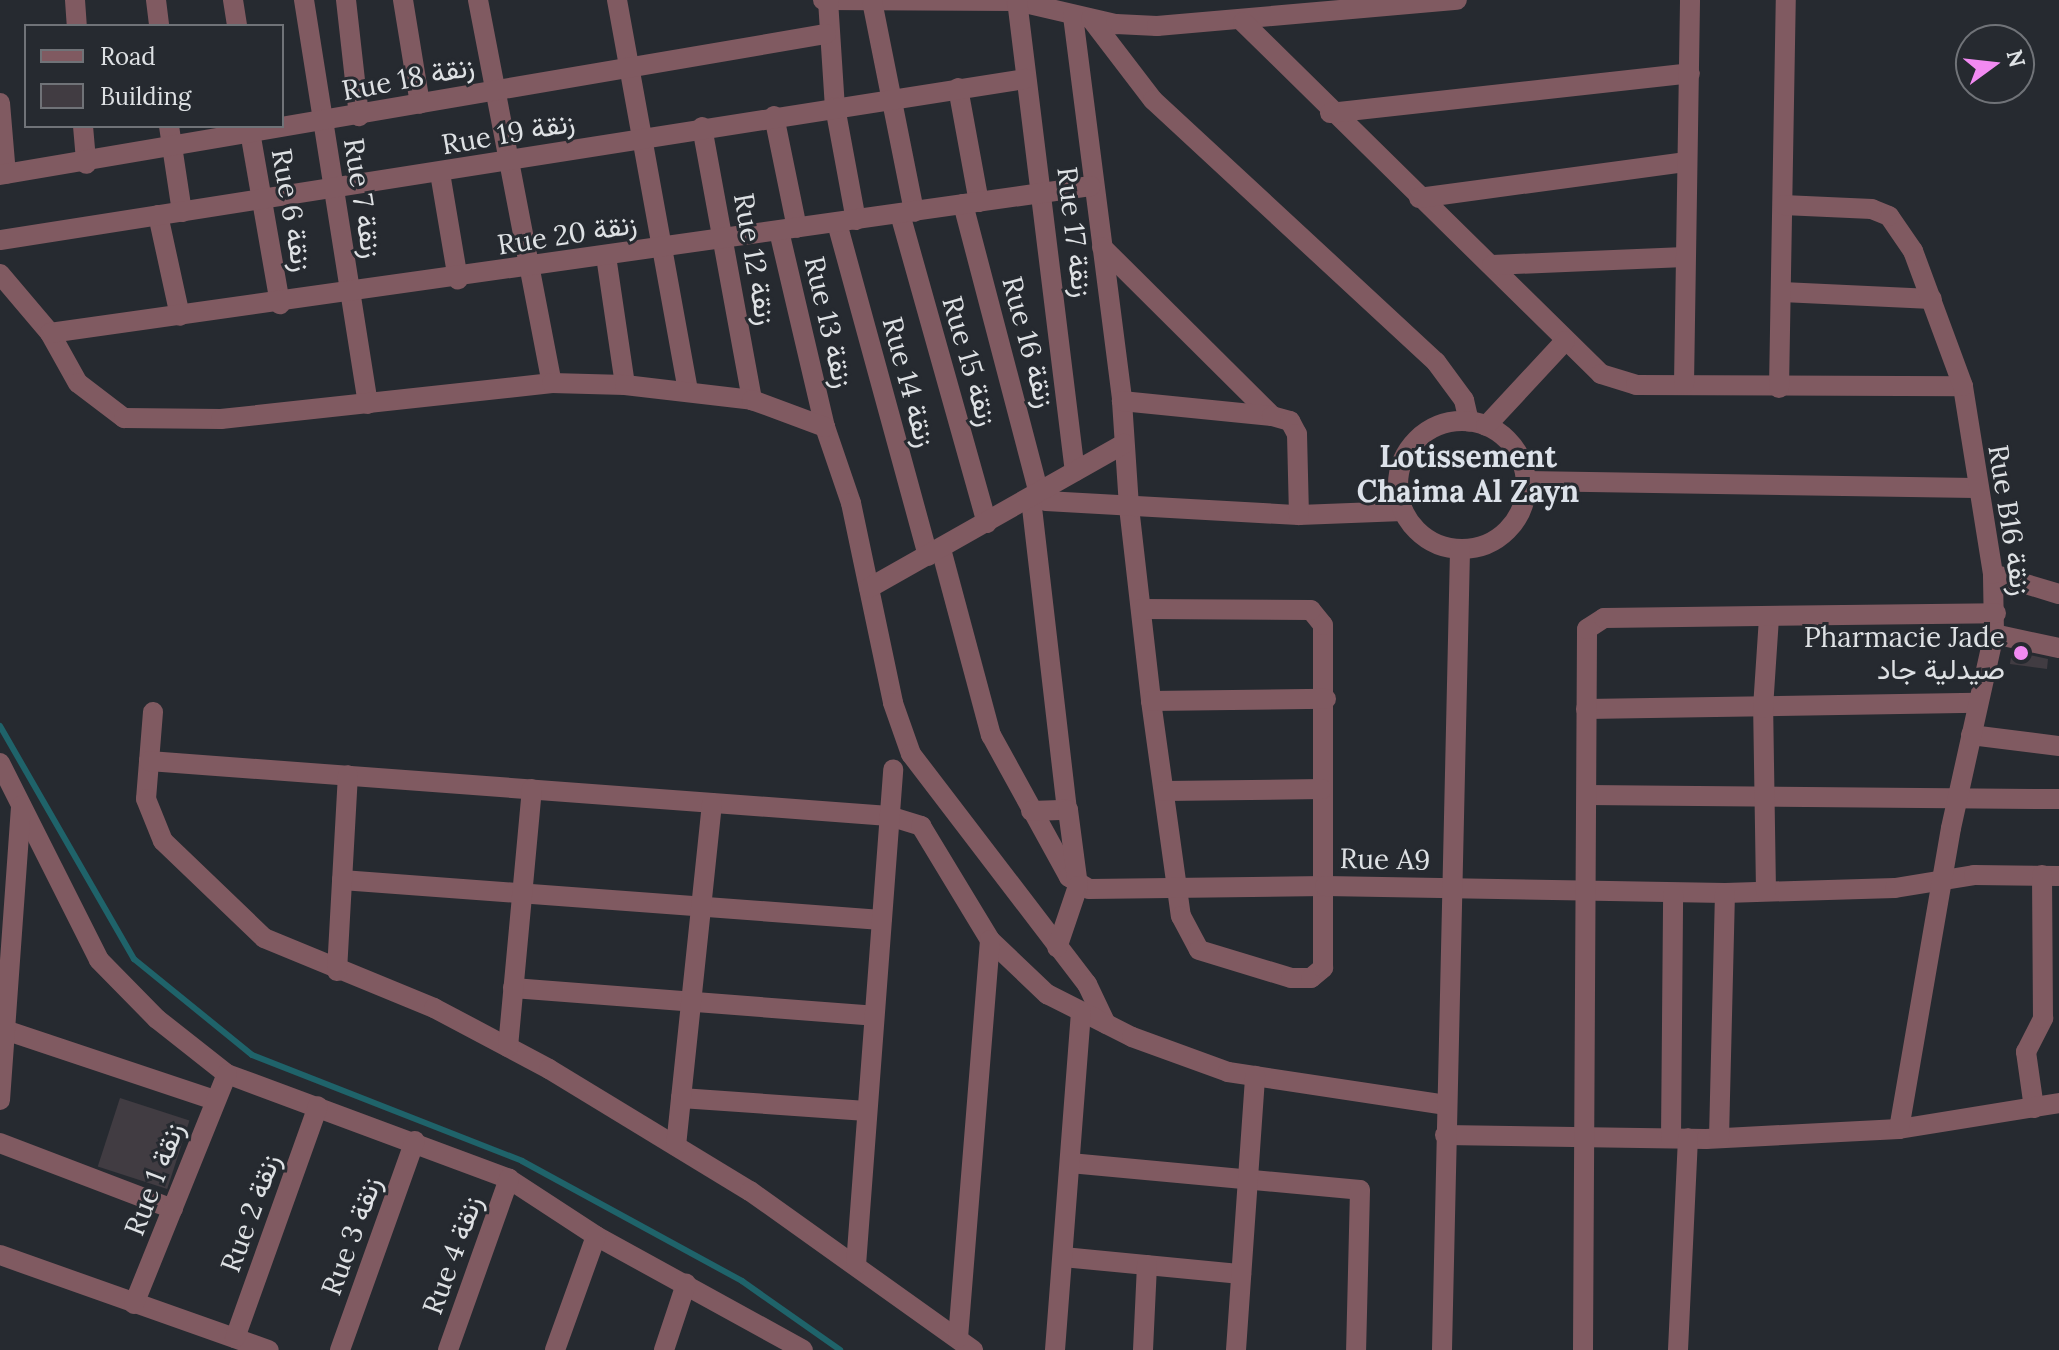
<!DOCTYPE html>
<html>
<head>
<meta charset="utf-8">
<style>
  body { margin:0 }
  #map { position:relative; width:2059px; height:1350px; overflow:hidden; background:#262a30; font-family:Lora,Vazirmatn,serif }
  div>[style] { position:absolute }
  .stream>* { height:6px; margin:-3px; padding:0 3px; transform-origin:3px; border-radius:3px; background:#1f636a }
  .building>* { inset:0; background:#413c42; transform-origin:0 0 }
  .minor>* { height:20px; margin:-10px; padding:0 10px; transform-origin:10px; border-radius:10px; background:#805a61 }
  .minor>.ring { margin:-10px; padding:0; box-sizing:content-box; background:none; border:20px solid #805a61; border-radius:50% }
  .dots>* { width:22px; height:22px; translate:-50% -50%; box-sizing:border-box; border:4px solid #262a30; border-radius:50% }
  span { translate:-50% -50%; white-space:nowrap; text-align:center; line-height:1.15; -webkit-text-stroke:6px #262a30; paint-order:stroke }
  .street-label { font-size:28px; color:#dee1e4 }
  .poi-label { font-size:28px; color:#dee1e4 }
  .right { translate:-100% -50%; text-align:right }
  .neighbourhood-label { font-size:30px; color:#dce1e9; font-weight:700 }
  .legend { position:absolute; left:24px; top:24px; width:260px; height:104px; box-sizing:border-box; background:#262a30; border:2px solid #707378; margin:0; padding:10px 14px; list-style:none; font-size:24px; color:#dee1e4 }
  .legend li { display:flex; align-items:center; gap:16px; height:40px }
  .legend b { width:40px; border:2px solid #707378 }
  .north { position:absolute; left:1955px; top:24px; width:80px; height:80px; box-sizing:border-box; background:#262a30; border:2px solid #707378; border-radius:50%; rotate:75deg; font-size:22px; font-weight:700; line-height:32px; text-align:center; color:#dee1e4 }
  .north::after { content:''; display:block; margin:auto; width:28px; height:36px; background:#f28af2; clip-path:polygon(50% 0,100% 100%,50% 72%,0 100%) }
</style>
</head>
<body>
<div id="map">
  <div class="stream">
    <div style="left:0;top:726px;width:269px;rotate:60.1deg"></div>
    <div style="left:134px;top:959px;width:152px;rotate:39.1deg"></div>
    <div style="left:252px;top:1055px;width:290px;rotate:21.4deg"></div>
    <div style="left:522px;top:1161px;width:251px;rotate:28.6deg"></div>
    <div style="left:742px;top:1281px;width:120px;rotate:35.1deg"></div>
  </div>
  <div class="building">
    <div style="clip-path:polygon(2012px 651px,2048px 659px,2047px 669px,2010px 664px)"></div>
    <div style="left:120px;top:1098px;width:73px;height:72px;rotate:18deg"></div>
  </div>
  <div class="minor">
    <div style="left:75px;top:0;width:26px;rotate:86deg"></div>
    <div style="left:156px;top:0;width:26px;rotate:83deg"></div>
    <div style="left:233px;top:0;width:26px;rotate:81deg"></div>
    <div style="left:304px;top:0;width:409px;rotate:81deg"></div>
    <div style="left:346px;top:0;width:117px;rotate:83.6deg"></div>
    <div style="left:403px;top:0;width:105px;rotate:80.7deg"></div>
    <div style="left:478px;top:0;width:390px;rotate:79.1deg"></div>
    <div style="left:617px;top:0;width:397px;rotate:79.7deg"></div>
    <div style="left:823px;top:0;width:193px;rotate:0.3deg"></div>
    <div style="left:1016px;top:1px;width:103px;rotate:13deg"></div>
    <div style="left:1116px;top:24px;width:41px;rotate:2.8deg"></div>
    <div style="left:1157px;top:26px;width:301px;rotate:-5deg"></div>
    <div style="left:828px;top:0;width:107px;rotate:86.3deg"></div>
    <div style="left:835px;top:107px;width:115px;rotate:79.5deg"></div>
    <div style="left:1017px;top:0;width:475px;rotate:83deg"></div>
    <div style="left:872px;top:1px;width:215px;rotate:78.7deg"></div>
    <div style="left:1073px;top:16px;width:388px;rotate:82.7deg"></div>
    <div style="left:1122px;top:401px;width:106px;rotate:86.2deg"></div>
    <div style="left:1129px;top:507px;width:195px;rotate:83.5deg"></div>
    <div style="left:1151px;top:701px;width:217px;rotate:82.1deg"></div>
    <div style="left:1181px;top:916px;width:38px;rotate:62deg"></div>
    <div style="left:1199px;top:950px;width:96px;rotate:16.9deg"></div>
    <div style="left:1291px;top:978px;width:20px"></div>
    <div style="left:1311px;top:978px;width:16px;rotate:-40deg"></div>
    <div style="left:1323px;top:968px;width:343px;rotate:-90deg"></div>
    <div style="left:1323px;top:625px;width:19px;rotate:-129deg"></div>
    <div style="left:1311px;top:610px;width:170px;rotate:-179.7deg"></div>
    <div style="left:1091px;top:19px;width:102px;rotate:52.6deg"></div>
    <div style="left:1153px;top:100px;width:386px;rotate:42.8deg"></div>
    <div style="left:1436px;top:362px;width:47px;rotate:53.6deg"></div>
    <div style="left:1464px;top:400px;width:22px;rotate:77deg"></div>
    <div style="left:1243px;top:22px;width:502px;rotate:44.52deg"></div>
    <div style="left:1601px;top:374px;width:37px;rotate:17deg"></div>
    <div style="left:1636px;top:385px;width:327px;rotate:0.2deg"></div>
    <div style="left:958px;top:88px;width:116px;rotate:79.6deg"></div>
    <div style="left:0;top:103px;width:71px;rotate:85.2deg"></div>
    <div style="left:1330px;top:113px;width:362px;rotate:-6.3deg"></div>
    <div style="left:774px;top:116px;width:114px;rotate:78.4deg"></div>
    <div style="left:83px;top:126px;width:38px;rotate:85deg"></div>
    <div style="left:169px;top:126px;width:87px;rotate:81.4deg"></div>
    <div style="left:249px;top:126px;width:181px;rotate:80.1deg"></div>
    <div style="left:702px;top:127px;width:278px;rotate:79.6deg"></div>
    <div style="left:440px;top:173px;width:108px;rotate:80.4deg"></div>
    <div style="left:0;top:175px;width:838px;rotate:-9.69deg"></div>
    <div style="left:1419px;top:198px;width:268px;rotate:-7.7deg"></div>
    <div style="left:963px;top:204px;width:300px;rotate:75.3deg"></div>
    <div style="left:1039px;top:494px;width:10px;rotate:45deg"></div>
    <div style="left:1046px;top:501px;width:253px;rotate:3.2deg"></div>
    <div style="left:1299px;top:515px;width:104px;rotate:-2.2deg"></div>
    <div style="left:900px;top:214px;width:321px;rotate:74.3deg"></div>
    <div style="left:158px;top:215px;width:103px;rotate:77.7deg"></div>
    <div style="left:837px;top:223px;width:345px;rotate:74.7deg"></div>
    <div style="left:779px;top:231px;width:201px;rotate:76.8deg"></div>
    <div style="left:825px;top:427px;width:80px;rotate:71.1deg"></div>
    <div style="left:851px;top:503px;width:204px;rotate:78.1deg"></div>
    <div style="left:893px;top:703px;width:54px;rotate:70.6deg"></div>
    <div style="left:911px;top:754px;width:290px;rotate:52.6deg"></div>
    <div style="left:1087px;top:984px;width:44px;rotate:64.6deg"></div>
    <div style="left:0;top:240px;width:1038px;rotate:-8.93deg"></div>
    <div style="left:1102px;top:247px;width:240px;rotate:44.8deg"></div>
    <div style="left:1272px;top:416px;width:151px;rotate:-174.3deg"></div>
    <div style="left:606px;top:256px;width:130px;rotate:81.6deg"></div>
    <div style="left:1492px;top:265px;width:193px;rotate:-2.4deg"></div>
    <div style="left:0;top:274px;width:77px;rotate:49.7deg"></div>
    <div style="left:50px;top:333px;width:57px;rotate:60.8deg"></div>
    <div style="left:78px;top:383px;width:58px;rotate:37.3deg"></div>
    <div style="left:124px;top:418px;width:97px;rotate:0.6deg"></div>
    <div style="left:221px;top:419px;width:333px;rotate:-6.2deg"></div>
    <div style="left:552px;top:383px;width:73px;rotate:1.6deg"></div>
    <div style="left:625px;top:385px;width:128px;rotate:6.7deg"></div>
    <div style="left:752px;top:400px;width:78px;rotate:20.3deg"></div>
    <div style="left:1782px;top:292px;width:150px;rotate:2.7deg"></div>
    <div style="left:50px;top:333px;width:1051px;rotate:-8.04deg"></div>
    <div style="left:1684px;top:384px;width:384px;rotate:-89.1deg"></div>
    <div style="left:1779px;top:388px;width:388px;rotate:-89deg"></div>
    <div style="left:1272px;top:416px;width:19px;rotate:16deg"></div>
    <div style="left:1290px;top:421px;width:15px;rotate:62deg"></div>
    <div style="left:1297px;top:434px;width:81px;rotate:88.6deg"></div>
    <div class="ring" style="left:1398px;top:421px;width:108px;height:108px"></div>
    <div style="left:1486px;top:426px;width:116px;rotate:-47.1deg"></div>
    <div style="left:1526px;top:481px;width:449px;rotate:0.9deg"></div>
    <div style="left:1031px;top:499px;width:311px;rotate:83.4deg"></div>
    <div style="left:941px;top:549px;width:193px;rotate:75deg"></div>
    <div style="left:991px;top:735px;width:162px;rotate:61.2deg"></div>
    <div style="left:1069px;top:877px;width:23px;rotate:31deg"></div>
    <div style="left:1089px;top:889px;width:236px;rotate:-0.7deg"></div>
    <div style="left:1325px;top:886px;width:400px;rotate:1deg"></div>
    <div style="left:1725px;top:893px;width:170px;rotate:-1.7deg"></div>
    <div style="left:1895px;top:888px;width:80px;rotate:-9.3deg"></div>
    <div style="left:1974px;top:875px;width:85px;rotate:0.7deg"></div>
    <div style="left:1993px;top:574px;width:69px;rotate:16.9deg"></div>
    <div style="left:869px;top:588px;width:293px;rotate:-29.5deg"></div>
    <div style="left:1994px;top:634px;width:66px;rotate:12.2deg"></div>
    <div style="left:1151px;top:701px;width:175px;rotate:-0.7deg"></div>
    <div style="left:1586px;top:709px;width:391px;rotate:-0.9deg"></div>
    <div style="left:153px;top:712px;width:87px;rotate:94.6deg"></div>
    <div style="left:146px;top:799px;width:45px;rotate:68deg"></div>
    <div style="left:163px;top:841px;width:140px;rotate:43.8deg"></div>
    <div style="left:264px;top:938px;width:184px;rotate:22.4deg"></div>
    <div style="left:434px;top:1008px;width:130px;rotate:27.9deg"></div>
    <div style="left:549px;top:1069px;width:235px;rotate:31.3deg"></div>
    <div style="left:750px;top:1191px;width:274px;rotate:35.5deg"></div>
    <div style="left:1971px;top:735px;width:89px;rotate:7.1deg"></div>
    <div style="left:149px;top:761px;width:742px;rotate:4.25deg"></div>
    <div style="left:889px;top:816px;width:34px;rotate:17deg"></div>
    <div style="left:921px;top:826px;width:133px;rotate:58.8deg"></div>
    <div style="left:990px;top:940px;width:79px;rotate:43.5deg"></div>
    <div style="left:1047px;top:994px;width:95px;rotate:26.8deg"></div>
    <div style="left:1132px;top:1037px;width:102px;rotate:20deg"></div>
    <div style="left:1228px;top:1072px;width:219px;rotate:8.6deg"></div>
    <div style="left:0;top:763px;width:220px;rotate:63.3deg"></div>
    <div style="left:99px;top:960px;width:83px;rotate:45.5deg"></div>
    <div style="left:157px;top:1019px;width:89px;rotate:38.2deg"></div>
    <div style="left:227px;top:1074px;width:301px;rotate:20.4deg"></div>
    <div style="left:509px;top:1179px;width:104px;rotate:33.2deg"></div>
    <div style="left:596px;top:1236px;width:236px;rotate:28.8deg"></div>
    <div style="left:1164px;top:791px;width:158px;rotate:-0.7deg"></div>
    <div style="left:1587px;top:795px;width:472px;rotate:0.5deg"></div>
    <div style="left:1031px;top:811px;width:37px;rotate:-2deg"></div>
    <div style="left:1068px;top:810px;width:77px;rotate:82.5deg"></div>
    <div style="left:1078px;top:886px;width:65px;rotate:108.7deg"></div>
    <div style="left:342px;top:880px;width:541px;rotate:4.24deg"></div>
    <div style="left:1766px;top:891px;width:183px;rotate:-90.9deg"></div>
    <div style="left:1763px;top:708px;width:90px;rotate:-86.2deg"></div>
    <div style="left:337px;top:971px;width:196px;rotate:-86.8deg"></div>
    <div style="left:513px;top:988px;width:362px;rotate:4.4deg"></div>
    <div style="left:5px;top:1030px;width:220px;rotate:18.5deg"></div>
    <div style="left:508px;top:1047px;width:259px;rotate:-84.7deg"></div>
    <div style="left:681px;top:1098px;width:186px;rotate:4deg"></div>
    <div style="left:0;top:1100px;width:295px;rotate:-85.9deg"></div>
    <div style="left:2034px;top:1108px;width:57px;rotate:-98.1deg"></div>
    <div style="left:2026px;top:1052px;width:38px;rotate:-63deg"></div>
    <div style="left:2043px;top:1018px;width:143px;rotate:-90.4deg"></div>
    <div style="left:1899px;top:1129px;width:162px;rotate:-9.2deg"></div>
    <div style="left:1445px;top:1135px;width:261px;rotate:0.9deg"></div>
    <div style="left:1706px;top:1139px;width:193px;rotate:-3deg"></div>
    <div style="left:1899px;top:1129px;width:305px;rotate:-80.2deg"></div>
    <div style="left:1951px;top:828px;width:199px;rotate:-77.5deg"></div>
    <div style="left:1994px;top:634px;width:60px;rotate:-91deg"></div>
    <div style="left:1993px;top:574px;width:190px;rotate:-99.1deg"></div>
    <div style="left:1963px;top:386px;width:144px;rotate:-110.3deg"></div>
    <div style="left:1913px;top:251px;width:42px;rotate:-124.4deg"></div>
    <div style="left:1889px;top:216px;width:18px;rotate:-158deg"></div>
    <div style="left:1872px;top:209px;width:89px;rotate:-177.4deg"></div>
    <div style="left:1671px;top:1138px;width:244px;rotate:-89.5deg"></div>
    <div style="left:1719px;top:1138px;width:245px;rotate:-88.6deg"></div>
    <div style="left:0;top:1143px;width:185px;rotate:20.9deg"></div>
    <div style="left:676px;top:1146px;width:345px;rotate:-84deg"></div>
    <div style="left:1070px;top:1163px;width:291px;rotate:5.3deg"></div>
    <div style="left:1360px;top:1190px;width:160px;rotate:91.4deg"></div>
    <div style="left:0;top:1255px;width:285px;rotate:19.5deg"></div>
    <div style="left:1063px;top:1257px;width:179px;rotate:5.5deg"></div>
    <div style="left:856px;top:1265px;width:497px;rotate:-85.7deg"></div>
    <div style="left:134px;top:1304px;width:248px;rotate:-68deg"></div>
    <div style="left:235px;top:1338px;width:246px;rotate:-70.3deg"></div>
    <div style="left:958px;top:1338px;width:399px;rotate:-85.4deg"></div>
    <div style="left:340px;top:1350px;width:222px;rotate:-70.3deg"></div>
    <div style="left:448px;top:1350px;width:182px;rotate:-70.4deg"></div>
    <div style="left:555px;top:1350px;width:121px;rotate:-70.2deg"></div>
    <div style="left:664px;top:1350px;width:70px;rotate:-71.6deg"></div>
    <div style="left:1055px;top:1350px;width:339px;rotate:-85.6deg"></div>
    <div style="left:1143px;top:1350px;width:85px;rotate:-87.3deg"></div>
    <div style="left:1236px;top:1350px;width:275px;rotate:-86deg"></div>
    <div style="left:1442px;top:1350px;width:800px;rotate:-88.71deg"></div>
    <div style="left:1583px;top:1350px;width:721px;rotate:-89.68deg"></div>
    <div style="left:1587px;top:629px;width:20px;rotate:-33deg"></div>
    <div style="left:1604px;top:618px;width:392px;rotate:-0.7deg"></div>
    <div style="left:1678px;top:1350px;width:212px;rotate:-87.3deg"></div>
  </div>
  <div class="dots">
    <div style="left:2021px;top:653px;background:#f28af2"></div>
  </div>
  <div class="street-label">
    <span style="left:408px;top:78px;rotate:-11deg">Rue 18 زنقة</span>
    <span style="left:508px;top:133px;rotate:-10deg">Rue 19 زنقة</span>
    <span style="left:363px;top:198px;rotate:81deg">Rue 7 زنقة</span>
    <span style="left:292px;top:210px;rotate:80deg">Rue 6 زنقة</span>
    <span style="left:1075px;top:232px;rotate:83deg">Rue 17 زنقة</span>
    <span style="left:567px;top:234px;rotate:-9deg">Rue 20 زنقة</span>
    <span style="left:755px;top:259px;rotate:80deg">Rue 12 زنقة</span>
    <span style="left:829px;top:322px;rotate:77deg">Rue 13 زنقة</span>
    <span style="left:1029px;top:342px;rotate:75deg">Rue 16 زنقة</span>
    <span style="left:970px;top:361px;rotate:74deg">Rue 15 زنقة</span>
    <span style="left:909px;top:382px;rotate:75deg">Rue 14 زنقة</span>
    <span style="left:2010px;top:520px;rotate:81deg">Rue B16 زنقة</span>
    <span style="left:1385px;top:859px;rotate:1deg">Rue A9</span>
    <span style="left:154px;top:1179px;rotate:-69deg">Rue 1 زنقة</span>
    <span style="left:250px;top:1213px;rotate:-70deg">Rue 2 زنقة</span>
    <span style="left:351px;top:1236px;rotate:-70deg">Rue 3 زنقة</span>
    <span style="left:452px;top:1255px;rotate:-70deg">Rue 4 زنقة</span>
  </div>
  <div class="poi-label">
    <span class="right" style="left:2005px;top:653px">Pharmacie Jade<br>صيدلية جاد</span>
  </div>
  <div class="neighbourhood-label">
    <span style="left:1468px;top:473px">Lotissement<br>Chaima Al Zayn</span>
  </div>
  <ul class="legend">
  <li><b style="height:10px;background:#805a61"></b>Road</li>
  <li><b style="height:22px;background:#413c42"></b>Building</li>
  </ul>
  <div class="north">N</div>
</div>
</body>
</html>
